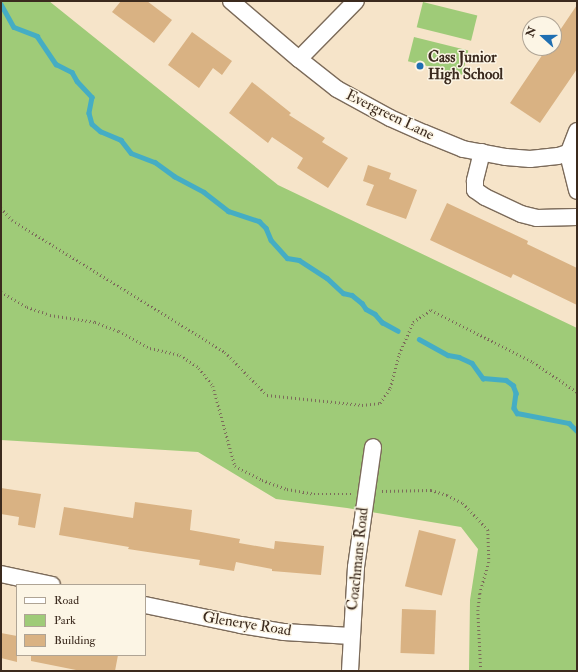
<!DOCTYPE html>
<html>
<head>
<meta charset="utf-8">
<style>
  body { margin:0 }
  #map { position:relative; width:578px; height:672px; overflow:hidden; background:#f6e4c9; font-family:"IM FELL Double Pica",serif }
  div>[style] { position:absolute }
  .green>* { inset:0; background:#9fcb78; transform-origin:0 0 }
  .stream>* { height:4.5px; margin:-2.25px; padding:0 2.25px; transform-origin:2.25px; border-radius:2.25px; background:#45adc4 }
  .building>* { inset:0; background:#d9b283; transform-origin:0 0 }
  .path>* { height:2.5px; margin-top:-1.25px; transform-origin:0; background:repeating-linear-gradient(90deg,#7c6b5a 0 1px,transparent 0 4px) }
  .roads { filter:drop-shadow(1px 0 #7c6b5a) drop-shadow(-1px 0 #7c6b5a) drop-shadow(0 1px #7c6b5a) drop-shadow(0 -1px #7c6b5a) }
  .minor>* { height:16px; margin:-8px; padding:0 8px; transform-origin:8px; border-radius:8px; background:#fff }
  .dots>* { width:11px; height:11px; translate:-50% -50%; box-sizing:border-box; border:2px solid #fcf5e5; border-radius:50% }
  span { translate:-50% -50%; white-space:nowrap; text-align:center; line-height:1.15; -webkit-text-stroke:3px #fcf5e5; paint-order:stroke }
  .poi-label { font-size:15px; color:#3b2a1e; font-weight:700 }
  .left { translate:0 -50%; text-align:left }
  .street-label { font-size:15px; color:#3b2a1e }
  .frame { position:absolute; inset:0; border:2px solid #3b2a1e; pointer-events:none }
  .legend { position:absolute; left:16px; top:584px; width:130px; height:72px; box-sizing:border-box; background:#fcf5e5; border:1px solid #afa495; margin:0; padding:5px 7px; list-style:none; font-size:12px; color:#3b2a1e }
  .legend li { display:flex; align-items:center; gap:8px; height:20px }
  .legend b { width:20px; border:1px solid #afa495 }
  .north { position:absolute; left:522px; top:16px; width:40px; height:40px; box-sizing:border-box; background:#fcf5e5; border:1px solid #afa495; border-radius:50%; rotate:291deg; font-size:11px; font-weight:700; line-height:16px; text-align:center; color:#3b2a1e }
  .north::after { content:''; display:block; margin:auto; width:14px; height:18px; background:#1f6fb2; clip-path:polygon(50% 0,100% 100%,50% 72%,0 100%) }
</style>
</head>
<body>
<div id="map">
  <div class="green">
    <div style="clip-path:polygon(1px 1px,49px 1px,278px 185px,577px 328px,577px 671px,469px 671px,470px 600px,478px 549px,461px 527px,347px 508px,276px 499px,198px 452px,1px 440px)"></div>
    <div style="left:423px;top:2px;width:56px;height:26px;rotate:14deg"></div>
    <div style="left:414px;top:37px;width:56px;height:25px;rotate:14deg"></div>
  </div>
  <div class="stream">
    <div style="left:1px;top:4px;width:26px;rotate:61deg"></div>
    <div style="left:14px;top:27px;width:25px;rotate:21deg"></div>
    <div style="left:37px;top:36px;width:34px;rotate:56deg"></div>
    <div style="left:56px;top:64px;width:18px;rotate:27deg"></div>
    <div style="left:72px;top:72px;width:10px;rotate:61deg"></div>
    <div style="left:77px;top:81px;width:22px;rotate:47deg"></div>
    <div style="left:92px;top:97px;width:16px;rotate:101deg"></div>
    <div style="left:89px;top:113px;width:11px;rotate:75deg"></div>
    <div style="left:92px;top:124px;width:11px;rotate:41deg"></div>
    <div style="left:100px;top:131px;width:23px;rotate:23deg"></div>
    <div style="left:121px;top:140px;width:16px;rotate:52deg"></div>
    <div style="left:131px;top:153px;width:26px;rotate:21deg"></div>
    <div style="left:155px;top:162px;width:24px;rotate:36deg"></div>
    <div style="left:174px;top:176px;width:34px;rotate:28deg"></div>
    <div style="left:204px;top:192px;width:31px;rotate:38deg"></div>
    <div style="left:228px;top:211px;width:33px;rotate:18deg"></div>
    <div style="left:259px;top:221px;width:10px;rotate:45deg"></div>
    <div style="left:266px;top:228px;width:13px;rotate:67deg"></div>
    <div style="left:271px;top:240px;width:24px;rotate:48deg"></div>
    <div style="left:287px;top:258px;width:12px;rotate:9deg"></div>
    <div style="left:299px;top:260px;width:33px;rotate:33deg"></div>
    <div style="left:327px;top:278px;width:22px;rotate:43deg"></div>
    <div style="left:343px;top:293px;width:9px;rotate:13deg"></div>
    <div style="left:352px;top:295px;width:13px;rotate:39deg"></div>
    <div style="left:362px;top:303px;width:7px;rotate:56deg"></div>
    <div style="left:366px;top:309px;width:10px;rotate:29deg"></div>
    <div style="left:375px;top:314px;width:11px;rotate:49deg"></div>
    <div style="left:382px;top:322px;width:18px;rotate:29deg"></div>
    <div style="left:419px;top:339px;width:33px;rotate:29deg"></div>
    <div style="left:448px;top:355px;width:11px;rotate:10deg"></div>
    <div style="left:459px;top:357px;width:14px;rotate:25deg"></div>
    <div style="left:472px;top:363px;width:19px;rotate:54deg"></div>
    <div style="left:483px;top:378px;width:23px;rotate:5deg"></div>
    <div style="left:506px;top:380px;width:9px;rotate:36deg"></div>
    <div style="left:513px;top:385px;width:9px;rotate:69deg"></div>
    <div style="left:516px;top:393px;width:15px;rotate:98deg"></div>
    <div style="left:514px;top:408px;width:6px;rotate:59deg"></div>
    <div style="left:517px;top:413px;width:53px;rotate:10.9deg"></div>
    <div style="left:569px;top:423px;width:11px;rotate:45deg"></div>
  </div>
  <div class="building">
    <div style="clip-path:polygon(121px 1px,147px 1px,172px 20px,154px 43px,112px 12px)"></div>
    <div style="clip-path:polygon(577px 5px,577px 69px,540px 123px,510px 103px,547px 48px,554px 48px,554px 39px)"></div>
    <div style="clip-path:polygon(192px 32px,232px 61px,222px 75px,213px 68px,199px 88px,168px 65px)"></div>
    <div style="clip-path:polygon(252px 82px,291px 113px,289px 115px,325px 138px,322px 142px,348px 158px,328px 188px,297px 168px,303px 158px,272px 137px,268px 143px,229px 113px)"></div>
    <div style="clip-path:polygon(368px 165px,391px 173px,389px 179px,417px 190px,406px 219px,366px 205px,374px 185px,363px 181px)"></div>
    <div style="clip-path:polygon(447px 203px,528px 241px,527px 244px,577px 268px,577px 305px,513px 274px,511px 278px,430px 240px)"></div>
    <div style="clip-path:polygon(1px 488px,41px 494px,35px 528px,18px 525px,19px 517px,1px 514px)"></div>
    <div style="clip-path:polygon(135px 502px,192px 510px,190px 530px,240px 539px,239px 543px,274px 549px,275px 541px,324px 546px,321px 575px,272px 571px,272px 569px,236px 562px,234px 571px,199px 565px,200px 560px,128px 549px,129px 547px,59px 535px,64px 507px,133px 518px)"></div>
    <div style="left:419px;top:530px;width:38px;height:58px;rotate:14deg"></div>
    <div style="left:402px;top:609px;width:34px;height:44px;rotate:2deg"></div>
    <div style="clip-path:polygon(1px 633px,17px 636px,17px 662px,1px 658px)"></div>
    <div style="clip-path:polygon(31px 655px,118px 655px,115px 671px,81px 671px,31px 661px)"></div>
  </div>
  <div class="path">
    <div style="left:1px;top:208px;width:16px;rotate:47deg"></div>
    <div style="left:12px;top:220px;width:251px;rotate:31.8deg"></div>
    <div style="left:225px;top:352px;width:60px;rotate:45.7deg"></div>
    <div style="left:267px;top:395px;width:96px;rotate:6deg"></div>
    <div style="left:362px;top:405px;width:18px;rotate:-6deg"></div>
    <div style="left:380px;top:403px;width:18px;rotate:-56deg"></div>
    <div style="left:390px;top:388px;width:35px;rotate:-75deg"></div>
    <div style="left:399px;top:354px;width:35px;rotate:-66deg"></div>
    <div style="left:413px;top:322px;width:22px;rotate:-34deg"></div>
    <div style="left:431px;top:310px;width:114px;rotate:27deg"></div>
    <div style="left:533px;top:362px;width:53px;rotate:34.3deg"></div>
    <div style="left:1px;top:292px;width:30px;rotate:30deg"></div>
    <div style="left:27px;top:307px;width:24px;rotate:19deg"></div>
    <div style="left:50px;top:315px;width:46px;rotate:8.8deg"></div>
    <div style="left:95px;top:322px;width:26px;rotate:21deg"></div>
    <div style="left:119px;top:331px;width:35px;rotate:29deg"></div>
    <div style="left:150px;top:348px;width:31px;rotate:13deg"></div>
    <div style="left:180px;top:355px;width:23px;rotate:34deg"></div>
    <div style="left:199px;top:368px;width:23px;rotate:52deg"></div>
    <div style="left:213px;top:386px;width:83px;rotate:74.6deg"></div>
    <div style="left:235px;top:466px;width:30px;rotate:27deg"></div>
    <div style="left:262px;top:480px;width:27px;rotate:20deg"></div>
    <div style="left:287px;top:489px;width:27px;rotate:10deg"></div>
    <div style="left:314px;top:494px;width:37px"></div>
    <div style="left:382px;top:491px;width:49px;rotate:-1.2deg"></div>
    <div style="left:431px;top:490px;width:17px;rotate:17deg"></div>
    <div style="left:447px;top:495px;width:18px;rotate:27deg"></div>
    <div style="left:463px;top:503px;width:37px;rotate:47deg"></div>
    <div style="left:488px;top:530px;width:32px;rotate:88deg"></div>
    <div style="left:489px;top:562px;width:33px;rotate:106deg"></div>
    <div style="left:480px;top:594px;width:16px;rotate:97deg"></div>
    <div style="left:478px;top:610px;width:61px;rotate:87.2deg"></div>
  </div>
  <div class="roads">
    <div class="minor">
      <div style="left:231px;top:1px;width:89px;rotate:40.5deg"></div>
      <div style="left:299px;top:59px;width:48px;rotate:38.3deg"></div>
      <div style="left:337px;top:89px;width:60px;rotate:28.7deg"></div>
      <div style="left:390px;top:118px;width:37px;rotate:24deg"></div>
      <div style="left:424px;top:133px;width:42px;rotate:22.3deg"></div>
      <div style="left:463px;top:149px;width:44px;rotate:10.5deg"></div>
      <div style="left:506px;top:157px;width:24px;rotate:5deg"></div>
      <div style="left:530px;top:159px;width:28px;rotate:-6deg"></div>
      <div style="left:558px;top:156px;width:20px;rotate:-18deg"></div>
      <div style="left:299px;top:59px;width:81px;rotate:-45.5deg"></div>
      <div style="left:577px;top:131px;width:25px;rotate:111deg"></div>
      <div style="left:568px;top:154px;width:38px;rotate:76deg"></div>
      <div style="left:482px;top:152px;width:30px;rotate:104deg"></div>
      <div style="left:475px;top:181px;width:9px;rotate:90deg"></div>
      <div style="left:475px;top:190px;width:12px;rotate:35deg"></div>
      <div style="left:485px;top:197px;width:40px;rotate:25deg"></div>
      <div style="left:521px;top:214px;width:16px;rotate:14deg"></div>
      <div style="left:537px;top:218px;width:40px;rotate:-1.4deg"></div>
      <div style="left:1px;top:574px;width:52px;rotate:12.2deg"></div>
      <div style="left:145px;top:605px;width:98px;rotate:11.8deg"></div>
      <div style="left:241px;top:625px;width:44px;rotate:9.2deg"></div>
      <div style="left:284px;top:632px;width:67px;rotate:3.4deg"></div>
      <div style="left:350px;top:671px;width:104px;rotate:-86.7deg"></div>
      <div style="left:356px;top:567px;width:121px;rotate:-81.9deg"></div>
    </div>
  </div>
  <div class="dots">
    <div style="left:420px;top:66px;background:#1f6fb2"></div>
  </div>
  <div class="poi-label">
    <span class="left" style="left:428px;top:66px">Cass Junior<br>High School</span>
  </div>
  <div class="street-label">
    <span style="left:390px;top:115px;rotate:26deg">Evergreen Lane</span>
    <span style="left:358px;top:559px;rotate:-84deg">Coachmans Road</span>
    <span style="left:247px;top:624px;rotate:9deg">Glenerye Road</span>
  </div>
  <div class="frame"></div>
  <ul class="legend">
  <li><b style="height:5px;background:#fff"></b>Road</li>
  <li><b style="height:11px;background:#9fcb78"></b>Park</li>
  <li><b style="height:11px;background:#d9b283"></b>Building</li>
  </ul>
  <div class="north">N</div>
</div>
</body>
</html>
